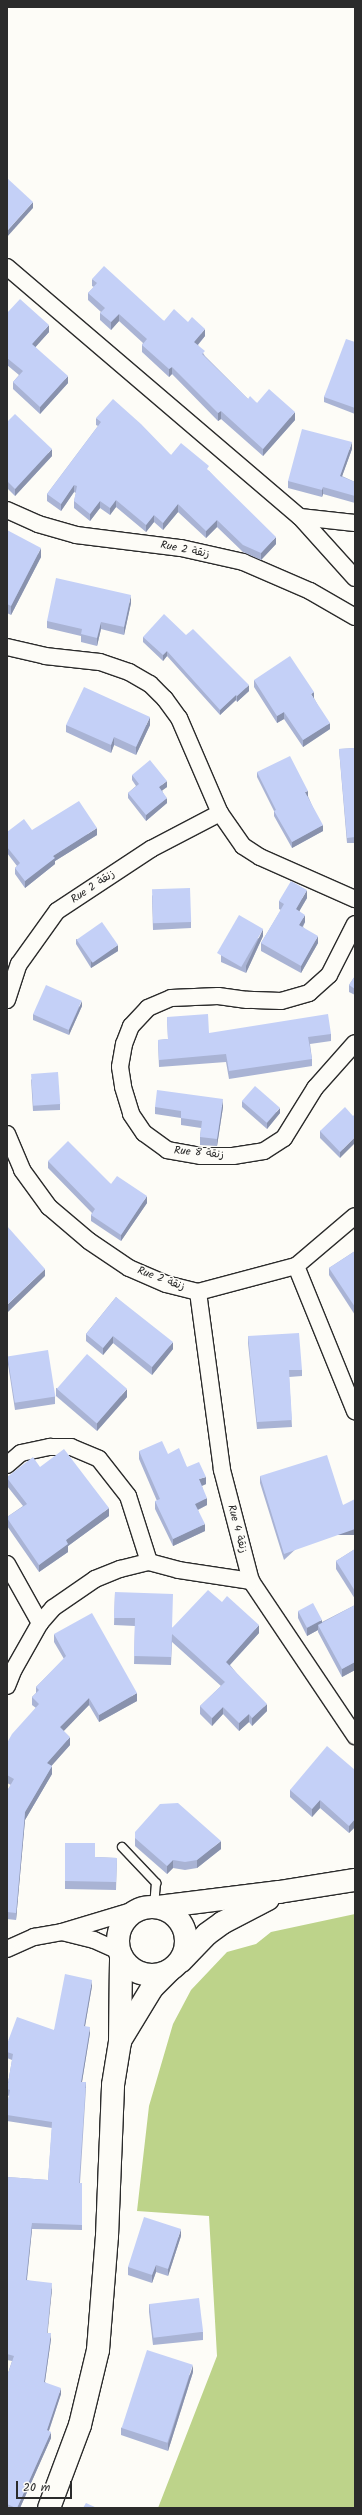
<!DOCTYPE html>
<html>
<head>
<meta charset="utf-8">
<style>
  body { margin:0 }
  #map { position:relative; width:362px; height:2515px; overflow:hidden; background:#fdfcf7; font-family:Kalam,"Playpen Sans Arabic",sans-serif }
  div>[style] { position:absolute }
  .green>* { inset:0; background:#bdd38a }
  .roads { filter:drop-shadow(1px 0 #2b2b2b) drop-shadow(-1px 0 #2b2b2b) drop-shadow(0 1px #2b2b2b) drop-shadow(0 -1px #2b2b2b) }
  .service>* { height:8px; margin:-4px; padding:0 4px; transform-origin:4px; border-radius:4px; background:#fdfcf7 }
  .minor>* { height:16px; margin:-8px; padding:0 8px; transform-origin:8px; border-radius:8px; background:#fdfcf7 }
  .secondary>* { height:22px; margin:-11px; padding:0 11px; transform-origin:11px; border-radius:11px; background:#fdfcf7 }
  .secondary>.ring { margin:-11px; padding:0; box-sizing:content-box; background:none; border:22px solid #fdfcf7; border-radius:50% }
  .wall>* { inset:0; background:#a9b3d4 }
  .shaded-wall>* { inset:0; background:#8992ad; transform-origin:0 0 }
  .building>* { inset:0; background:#c4d0f7; transform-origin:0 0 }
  span { translate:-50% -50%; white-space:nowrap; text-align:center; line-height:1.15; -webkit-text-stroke:3px #fdfcf7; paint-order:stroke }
  .street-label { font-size:11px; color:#2b2b2b }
  .frame { position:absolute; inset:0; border:8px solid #2b2b2b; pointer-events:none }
  .scale { position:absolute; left:16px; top:2481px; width:56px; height:18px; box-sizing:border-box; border:2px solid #2b2b2b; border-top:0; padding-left:5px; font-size:12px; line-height:14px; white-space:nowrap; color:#2b2b2b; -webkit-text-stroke:3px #fdfcf7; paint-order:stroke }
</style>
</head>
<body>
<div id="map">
  <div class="green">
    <div style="clip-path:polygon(355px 1914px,355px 2508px,158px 2508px,217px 2356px,209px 2216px,137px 2211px,149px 2106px,173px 2024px,191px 1990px,227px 1952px,256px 1944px,271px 1932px)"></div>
  </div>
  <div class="roads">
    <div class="service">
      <div style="left:122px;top:1847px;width:50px;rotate:46.6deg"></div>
      <div style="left:156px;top:1883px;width:23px;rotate:95deg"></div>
    </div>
    <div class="minor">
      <div style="left:7px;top:267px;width:385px;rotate:40.5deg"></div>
      <div style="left:300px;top:517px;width:82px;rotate:48deg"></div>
      <div style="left:7px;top:510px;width:34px;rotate:24deg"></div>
      <div style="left:38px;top:524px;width:40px;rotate:16deg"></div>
      <div style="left:76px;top:535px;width:106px;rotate:7.1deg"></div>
      <div style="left:181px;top:548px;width:64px;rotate:12.7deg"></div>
      <div style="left:243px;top:562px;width:73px;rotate:23.4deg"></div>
      <div style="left:310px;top:591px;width:52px;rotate:30deg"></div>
      <div style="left:300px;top:517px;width:55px;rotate:6.2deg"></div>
      <div style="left:7px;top:647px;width:39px;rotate:13deg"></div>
      <div style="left:45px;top:656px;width:55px;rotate:6.2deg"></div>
      <div style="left:100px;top:662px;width:31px;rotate:19deg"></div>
      <div style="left:129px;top:672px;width:24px;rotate:30deg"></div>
      <div style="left:150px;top:684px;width:21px;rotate:45deg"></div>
      <div style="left:165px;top:699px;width:24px;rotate:54deg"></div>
      <div style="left:179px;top:718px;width:103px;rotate:66.7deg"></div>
      <div style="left:220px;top:813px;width:40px;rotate:55.1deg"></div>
      <div style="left:243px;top:846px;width:20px;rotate:33deg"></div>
      <div style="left:260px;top:857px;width:104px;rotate:23.9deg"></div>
      <div style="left:355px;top:924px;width:57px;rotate:117deg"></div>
      <div style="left:329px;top:975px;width:27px;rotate:138deg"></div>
      <div style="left:309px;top:993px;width:29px;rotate:164deg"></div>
      <div style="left:281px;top:1001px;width:34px;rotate:-178deg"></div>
      <div style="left:247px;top:1000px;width:29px;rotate:-172deg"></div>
      <div style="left:218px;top:996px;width:47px;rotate:177.6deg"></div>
      <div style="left:171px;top:998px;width:25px;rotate:157deg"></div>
      <div style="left:148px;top:1008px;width:25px;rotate:133deg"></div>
      <div style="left:131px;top:1026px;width:19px;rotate:111deg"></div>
      <div style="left:124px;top:1044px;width:23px;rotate:100deg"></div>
      <div style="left:120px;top:1067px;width:20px;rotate:81deg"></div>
      <div style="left:123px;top:1087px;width:28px;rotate:73deg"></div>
      <div style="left:131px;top:1114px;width:23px;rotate:56deg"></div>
      <div style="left:144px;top:1133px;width:29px;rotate:36deg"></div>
      <div style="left:167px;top:1150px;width:35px;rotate:10deg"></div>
      <div style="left:201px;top:1156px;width:32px"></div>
      <div style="left:233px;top:1156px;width:31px;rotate:-9deg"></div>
      <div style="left:264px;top:1151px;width:24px;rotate:-33deg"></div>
      <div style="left:284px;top:1138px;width:59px;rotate:-58.2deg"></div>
      <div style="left:315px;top:1088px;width:60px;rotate:-48.4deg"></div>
      <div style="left:7px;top:1000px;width:38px;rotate:-72deg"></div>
      <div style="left:19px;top:964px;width:65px;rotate:-54.4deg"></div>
      <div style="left:57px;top:911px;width:113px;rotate:-33.4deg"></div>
      <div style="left:151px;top:849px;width:78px;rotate:-27.6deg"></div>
      <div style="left:7px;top:1134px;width:39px;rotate:67deg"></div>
      <div style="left:22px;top:1170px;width:46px;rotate:53.9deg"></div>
      <div style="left:49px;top:1207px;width:52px;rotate:40.4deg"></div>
      <div style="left:89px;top:1241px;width:48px;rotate:34deg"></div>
      <div style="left:129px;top:1268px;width:40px;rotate:23.4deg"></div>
      <div style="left:166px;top:1284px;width:33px;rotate:14deg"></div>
      <div style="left:198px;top:1292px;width:101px;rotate:-14.9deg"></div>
      <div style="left:296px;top:1266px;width:77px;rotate:-40.3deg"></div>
      <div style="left:296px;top:1266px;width:157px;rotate:67.9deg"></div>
      <div style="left:198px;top:1292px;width:180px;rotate:82.3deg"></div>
      <div style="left:222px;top:1470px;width:115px;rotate:75.4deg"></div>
      <div style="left:251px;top:1581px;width:187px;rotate:56.1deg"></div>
      <div style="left:7px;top:1465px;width:18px;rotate:-41deg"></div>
      <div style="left:21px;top:1453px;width:30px;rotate:-12deg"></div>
      <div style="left:50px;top:1447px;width:21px"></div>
      <div style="left:71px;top:1447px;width:30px;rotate:23deg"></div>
      <div style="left:99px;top:1459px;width:47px;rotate:51.9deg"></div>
      <div style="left:128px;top:1496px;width:69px;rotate:72.3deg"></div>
      <div style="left:7px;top:1564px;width:68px;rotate:60.8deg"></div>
      <div style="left:7px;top:1686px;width:18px;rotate:-68deg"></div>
      <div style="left:14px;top:1669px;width:53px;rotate:-60.5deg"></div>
      <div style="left:40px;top:1623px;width:20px;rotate:-49deg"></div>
      <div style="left:53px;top:1608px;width:51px;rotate:-34.6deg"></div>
      <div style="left:95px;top:1579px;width:27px;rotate:-22deg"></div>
      <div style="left:120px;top:1569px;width:30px;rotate:-14deg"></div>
      <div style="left:149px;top:1562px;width:31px;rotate:15deg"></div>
      <div style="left:179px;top:1570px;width:73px;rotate:8.7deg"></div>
      <div style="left:62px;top:1932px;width:33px;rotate:14deg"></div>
      <div style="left:94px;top:1940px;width:27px;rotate:24deg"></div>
      <div style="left:7px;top:1949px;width:30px;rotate:-24deg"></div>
      <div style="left:34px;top:1937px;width:28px;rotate:-10deg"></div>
      <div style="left:62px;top:1932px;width:79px;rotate:-16.8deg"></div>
    </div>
    <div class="secondary">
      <div class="ring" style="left:118px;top:1907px;width:46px;height:46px"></div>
      <div style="left:158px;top:1907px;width:122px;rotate:-7.1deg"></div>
      <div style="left:279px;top:1892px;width:77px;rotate:-9deg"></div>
      <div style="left:181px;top:1961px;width:37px;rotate:-46deg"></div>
      <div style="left:207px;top:1934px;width:19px;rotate:-36deg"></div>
      <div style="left:222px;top:1923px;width:52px;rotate:-27.6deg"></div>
      <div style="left:121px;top:2039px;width:60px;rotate:-58.7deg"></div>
      <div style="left:152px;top:1988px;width:24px;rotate:-45deg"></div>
      <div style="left:49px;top:2508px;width:89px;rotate:-69.5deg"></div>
      <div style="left:80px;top:2425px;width:77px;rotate:-76.5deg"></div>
      <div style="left:98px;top:2350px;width:114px;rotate:-85.5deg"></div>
      <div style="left:107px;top:2236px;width:151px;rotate:-87.7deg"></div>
      <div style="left:113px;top:2085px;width:44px;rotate:-80.8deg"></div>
      <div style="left:120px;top:2042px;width:86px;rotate:-89.3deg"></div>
    </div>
  </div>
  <div class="wall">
    <div style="clip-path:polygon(92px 279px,164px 321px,205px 336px,198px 345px,205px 356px,248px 399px,295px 420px,263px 456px,221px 419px,218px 421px,172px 374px,169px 377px,142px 352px,142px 345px,143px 343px,119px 321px,111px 330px,100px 320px,100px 313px,101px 312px,88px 300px,88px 293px,94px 287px,92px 286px)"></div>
    <div style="clip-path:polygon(7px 313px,49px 332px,35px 347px,68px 383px,40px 414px,13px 389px,13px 382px,19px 375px,7px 365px)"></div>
    <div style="clip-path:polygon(355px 342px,355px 414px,324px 402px,324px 397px)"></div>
    <div style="clip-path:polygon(96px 418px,171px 455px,209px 471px,276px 544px,261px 560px,243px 552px,217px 527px,206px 538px,178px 512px,163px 530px,154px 522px,146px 532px,116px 507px,110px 515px,100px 508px,90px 521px,74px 508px,74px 501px,76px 493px,74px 492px,61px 511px,47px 501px,47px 494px,98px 426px,96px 425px)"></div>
    <div style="clip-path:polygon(7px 422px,52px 456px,15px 496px,7px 488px)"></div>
    <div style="clip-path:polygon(352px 449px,342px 476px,355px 482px,355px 503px,323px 494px,322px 497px,288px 488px,288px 481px)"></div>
    <div style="clip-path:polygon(7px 530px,41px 557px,11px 615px,7px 613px)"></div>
    <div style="clip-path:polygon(131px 603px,124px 635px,101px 629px,97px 646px,81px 642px,81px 636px,47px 628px,47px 621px)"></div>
    <div style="clip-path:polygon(186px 635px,249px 691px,237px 702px,236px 700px,220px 715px,167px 656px,163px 661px,143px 642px,143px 637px)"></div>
    <div style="clip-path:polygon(254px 680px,314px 698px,330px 729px,303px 747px,284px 719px,277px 723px,254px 687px)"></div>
    <div style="clip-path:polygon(66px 725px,150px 725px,136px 755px,114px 745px,111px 753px,66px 732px)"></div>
    <div style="clip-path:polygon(355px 748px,355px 843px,347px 843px,339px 749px)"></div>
    <div style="clip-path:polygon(257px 772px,308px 796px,323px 831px,292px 848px,274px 816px,274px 811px,257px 777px)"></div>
    <div style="clip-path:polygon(132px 775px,167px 787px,162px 790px,167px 803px,146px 821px,128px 798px,128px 793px,136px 786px,132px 780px)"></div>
    <div style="clip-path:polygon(32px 830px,97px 835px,55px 861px,55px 864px,25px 888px,15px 874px,15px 868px,17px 866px,7px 853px,7px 832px)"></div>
    <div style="clip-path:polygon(152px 895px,191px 922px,191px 928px,153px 930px)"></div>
    <div style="clip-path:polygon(307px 898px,299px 911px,305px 922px,303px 927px,318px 943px,301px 973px,261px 951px,261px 943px,281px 910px,279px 909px,279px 901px)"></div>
    <div style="clip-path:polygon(263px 936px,246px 973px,221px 962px,221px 955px)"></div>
    <div style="clip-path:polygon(76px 939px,118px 951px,91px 968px,76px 944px)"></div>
    <div style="clip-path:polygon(355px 976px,355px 995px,349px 992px,349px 985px)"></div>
    <div style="clip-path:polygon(82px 1006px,69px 1035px,33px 1020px,33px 1014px)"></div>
    <div style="clip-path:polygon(167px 1017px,209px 1033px,331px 1034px,331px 1041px,310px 1044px,312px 1059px,312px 1066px,229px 1079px,226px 1062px,159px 1067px,158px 1040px,168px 1039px)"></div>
    <div style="clip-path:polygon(31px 1079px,60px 1104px,60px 1110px,33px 1111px)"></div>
    <div style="clip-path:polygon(242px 1101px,280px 1113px,267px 1129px,242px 1107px)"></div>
    <div style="clip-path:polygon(155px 1107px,223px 1107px,217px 1146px,200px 1145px,200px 1137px,201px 1128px,181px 1125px,181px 1118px,155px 1114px)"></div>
    <div style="clip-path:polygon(353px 1116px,340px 1158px,320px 1138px,320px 1131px)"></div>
    <div style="clip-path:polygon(48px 1161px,111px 1184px,147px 1203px,121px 1241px,91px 1221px,91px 1215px,92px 1213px,48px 1168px)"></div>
    <div style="clip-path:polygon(355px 1251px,355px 1315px,329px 1275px,329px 1268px)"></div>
    <div style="clip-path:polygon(116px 1297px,173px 1349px,152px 1375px,113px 1343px,103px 1355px,86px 1341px,86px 1334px)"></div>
    <div style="clip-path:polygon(248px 1336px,302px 1370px,302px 1376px,289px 1377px,292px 1427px,257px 1429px,248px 1343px)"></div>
    <div style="clip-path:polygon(8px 1357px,55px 1396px,55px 1404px,15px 1410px,8px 1364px)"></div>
    <div style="clip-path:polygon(56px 1388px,127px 1397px,97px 1431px,56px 1396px)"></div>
    <div style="clip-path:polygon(139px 1451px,168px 1454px,187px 1467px,206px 1484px,202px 1486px,207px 1505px,198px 1510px,205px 1531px,173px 1546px,155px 1509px,155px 1501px,157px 1501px,139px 1459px)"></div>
    <div style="clip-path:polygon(40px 1467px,109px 1516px,68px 1546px,68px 1552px,39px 1572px,7px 1526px,7px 1517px,23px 1506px,7px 1486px,7px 1477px)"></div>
    <div style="clip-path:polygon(260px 1476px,343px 1505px,284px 1560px,260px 1483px)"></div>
    <div style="clip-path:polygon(355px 1549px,355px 1599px,336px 1569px,336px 1561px)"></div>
    <div style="clip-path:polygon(115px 1592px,173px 1628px,222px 1602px,259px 1633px,230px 1665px,267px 1711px,252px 1726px,249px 1722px,239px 1731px,223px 1714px,212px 1726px,200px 1714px,200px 1706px,221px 1686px,172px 1642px,171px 1665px,134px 1664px,135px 1626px,114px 1625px)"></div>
    <div style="clip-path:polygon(355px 1605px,355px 1670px,342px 1677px,318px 1632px,318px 1630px,307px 1636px,298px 1618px,298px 1611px,322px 1622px)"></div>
    <div style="clip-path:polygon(54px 1634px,137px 1701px,99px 1722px,89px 1705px,63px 1731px,70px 1745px,51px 1766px,52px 1774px,25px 1820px,16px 1920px,7px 1919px,7px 1791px,11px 1785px,7px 1783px,7px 1743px,36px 1708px,32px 1705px,32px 1697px,36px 1693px,36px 1687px,64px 1659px,54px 1642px)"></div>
    <div style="clip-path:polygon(355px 1770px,355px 1827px,349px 1833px,320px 1808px,312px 1817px,290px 1797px,290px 1790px)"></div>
    <div style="clip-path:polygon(135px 1832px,221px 1849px,197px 1868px,185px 1870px,173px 1868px,167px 1874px,135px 1846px)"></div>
    <div style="clip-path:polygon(65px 1843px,95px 1857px,117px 1858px,116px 1890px,65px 1889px)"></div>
    <div style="clip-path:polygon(92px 1986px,85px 2026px,90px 2033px,82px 2082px,86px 2088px,80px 2183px,82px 2183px,82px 2230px,32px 2229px,27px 2280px,52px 2289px,47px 2333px,51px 2339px,45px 2382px,61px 2394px,49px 2431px,51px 2438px,20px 2508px,7px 2508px,7px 2376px,12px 2361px,7px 2360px,7px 2177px,48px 2180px,52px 2128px,7px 2121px,7px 2106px,9px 2096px,7px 2095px,7px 2089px,12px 2060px,7px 2058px,7px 2044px,54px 2030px)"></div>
    <div style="clip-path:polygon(181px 2236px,168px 2276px,156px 2272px,152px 2283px,128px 2275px,128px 2267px)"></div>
    <div style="clip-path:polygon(149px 2304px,203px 2332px,203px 2340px,153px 2345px,149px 2312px)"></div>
    <div style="clip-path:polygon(193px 2372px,168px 2451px,121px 2435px,121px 2428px)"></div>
  </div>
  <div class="shaded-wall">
    <div style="clip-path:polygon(33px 202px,33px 208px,7px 237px,7px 231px)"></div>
    <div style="clip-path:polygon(119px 314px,119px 321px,111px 330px,111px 322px)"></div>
    <div style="clip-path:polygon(49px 325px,49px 332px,32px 351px,32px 344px)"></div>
    <div style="clip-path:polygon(205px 329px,205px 336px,194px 349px,194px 342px)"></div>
    <div style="clip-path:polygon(172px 367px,172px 374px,169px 377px,169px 369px)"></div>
    <div style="clip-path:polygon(68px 376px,68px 383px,40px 414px,40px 407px)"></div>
    <div style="clip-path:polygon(221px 411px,221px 419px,218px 421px,218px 413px)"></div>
    <div style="clip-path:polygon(295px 412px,295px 420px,263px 456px,263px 449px)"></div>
    <div style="clip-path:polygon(352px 442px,352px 449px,340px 482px,340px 476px)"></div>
    <div style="clip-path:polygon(52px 449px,52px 456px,15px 496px,15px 489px)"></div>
    <div style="clip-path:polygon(74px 485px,74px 492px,61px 511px,61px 504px)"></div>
    <div style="clip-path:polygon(323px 487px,323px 494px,322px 497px,322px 490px)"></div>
    <div style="clip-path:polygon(116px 500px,116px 507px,110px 515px,110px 508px)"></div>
    <div style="clip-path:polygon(100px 501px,100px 508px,90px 521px,90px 514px)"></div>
    <div style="clip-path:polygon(178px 504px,178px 512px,163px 530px,163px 523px)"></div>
    <div style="clip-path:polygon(154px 515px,154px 522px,146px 532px,146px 525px)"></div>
    <div style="clip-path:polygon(217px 520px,217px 527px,206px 538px,206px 531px)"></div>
    <div style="clip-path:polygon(276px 537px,276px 544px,261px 560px,261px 553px)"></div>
    <div style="clip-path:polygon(41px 548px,41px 557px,11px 615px,11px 606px)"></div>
    <div style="clip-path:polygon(131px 595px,131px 603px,124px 635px,124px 627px)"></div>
    <div style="clip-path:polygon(101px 622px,101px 629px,97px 646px,97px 638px)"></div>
    <div style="clip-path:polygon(167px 651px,167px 656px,163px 661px,163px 655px)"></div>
    <div style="clip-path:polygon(249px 685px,249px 691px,237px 702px,237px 696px)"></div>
    <div style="clip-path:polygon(314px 692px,314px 699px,311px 694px)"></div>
    <div style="clip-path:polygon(236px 695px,236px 700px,220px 715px,220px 710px)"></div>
    <div style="clip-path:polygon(284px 712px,284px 719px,277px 723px,277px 716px)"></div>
    <div style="clip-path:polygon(150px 717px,150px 725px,136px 755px,136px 747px)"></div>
    <div style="clip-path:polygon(330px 723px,330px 729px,303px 747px,303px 740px)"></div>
    <div style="clip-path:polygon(114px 737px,114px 745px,111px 753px,111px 745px)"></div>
    <div style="clip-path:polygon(167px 781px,167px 787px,159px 793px,159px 787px)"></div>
    <div style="clip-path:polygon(308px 791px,308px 796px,305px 797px,305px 792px)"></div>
    <div style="clip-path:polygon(167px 798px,167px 803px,146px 821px,146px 815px)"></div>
    <div style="clip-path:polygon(323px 825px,323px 831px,292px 848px,292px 842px)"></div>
    <div style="clip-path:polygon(97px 828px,97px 835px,55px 861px,55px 864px,25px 888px,25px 881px,53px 856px)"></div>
    <div style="clip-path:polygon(307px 890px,307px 898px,296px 917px,296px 909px)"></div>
    <div style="clip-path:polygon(305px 915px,305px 922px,299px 932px,299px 925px)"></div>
    <div style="clip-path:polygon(263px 929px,263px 936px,246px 973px,246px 966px)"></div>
    <div style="clip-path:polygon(318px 936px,318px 943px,301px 973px,301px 966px)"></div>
    <div style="clip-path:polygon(118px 945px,118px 951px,91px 968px,91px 962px)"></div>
    <div style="clip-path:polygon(82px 1001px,82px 1006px,69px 1035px,69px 1030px)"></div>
    <div style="clip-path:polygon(223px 1099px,223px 1107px,217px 1146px,217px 1139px)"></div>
    <div style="clip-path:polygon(280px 1108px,280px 1113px,267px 1129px,267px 1123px)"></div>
    <div style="clip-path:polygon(355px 1137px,355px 1143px,340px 1158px,340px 1152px)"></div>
    <div style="clip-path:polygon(147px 1196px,147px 1203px,121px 1241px,121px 1235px)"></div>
    <div style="clip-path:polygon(45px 1269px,45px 1276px,7px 1313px,7px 1305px)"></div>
    <div style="clip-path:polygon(113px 1336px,113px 1343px,103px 1355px,103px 1348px)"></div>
    <div style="clip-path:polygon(173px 1342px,173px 1349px,152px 1375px,152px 1367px)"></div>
    <div style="clip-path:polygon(127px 1389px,127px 1397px,97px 1431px,97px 1423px)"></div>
    <div style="clip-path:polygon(206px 1477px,206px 1484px,199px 1487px,199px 1479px)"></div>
    <div style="clip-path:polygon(207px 1498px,207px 1505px,195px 1511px,195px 1504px)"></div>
    <div style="clip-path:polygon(109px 1508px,109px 1516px,68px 1546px,68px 1552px,39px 1572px,39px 1565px,66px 1540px)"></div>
    <div style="clip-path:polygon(205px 1524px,205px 1531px,173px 1546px,173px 1539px)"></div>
    <div style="left:355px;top:1529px;width:6px;height:75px;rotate:90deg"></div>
    <div style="clip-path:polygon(322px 1620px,322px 1628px,318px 1625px,318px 1630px,307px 1636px,307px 1628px)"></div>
    <div style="clip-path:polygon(259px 1625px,259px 1633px,226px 1669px,226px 1662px)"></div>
    <div style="clip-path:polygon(355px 1662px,355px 1670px,342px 1677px,342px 1669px)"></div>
    <div style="clip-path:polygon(137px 1693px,137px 1701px,99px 1722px,99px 1715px)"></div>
    <div style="clip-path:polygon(89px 1698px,89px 1705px,60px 1735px,60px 1727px)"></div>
    <div style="clip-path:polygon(267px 1704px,267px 1711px,252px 1726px,252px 1718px)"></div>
    <div style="clip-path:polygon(223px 1707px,223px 1714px,212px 1726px,212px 1718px)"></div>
    <div style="clip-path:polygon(249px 1714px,249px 1722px,239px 1731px,239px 1723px)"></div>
    <div style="clip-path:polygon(70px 1737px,70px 1745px,47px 1771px,47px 1763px)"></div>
    <div style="clip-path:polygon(52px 1766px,52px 1774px,25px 1820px,16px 1920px,16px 1913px,25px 1812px)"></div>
    <div style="clip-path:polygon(320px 1800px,320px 1808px,312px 1817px,312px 1809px)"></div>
    <div style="clip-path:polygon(355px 1819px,355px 1827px,349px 1833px,349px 1826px)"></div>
    <div style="clip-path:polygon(221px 1841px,221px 1849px,197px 1868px,197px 1860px)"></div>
    <div style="clip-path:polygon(173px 1860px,173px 1868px,167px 1874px,167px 1866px)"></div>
    <div style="clip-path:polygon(92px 1980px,92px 1986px,84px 2032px,84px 2026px)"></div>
    <div style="clip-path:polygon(90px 2027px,90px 2033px,81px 2088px,81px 2082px)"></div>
    <div style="left:86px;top:2082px;width:6px;height:101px;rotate:90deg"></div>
    <div style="clip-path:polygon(32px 2223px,32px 2229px,26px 2286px,26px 2280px)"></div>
    <div style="clip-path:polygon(181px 2229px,181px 2236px,168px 2276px,168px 2269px)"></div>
    <div style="clip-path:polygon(156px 2265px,156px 2272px,152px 2283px,152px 2275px)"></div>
    <div style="clip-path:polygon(52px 2283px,52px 2289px,47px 2339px,47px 2333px)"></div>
    <div style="clip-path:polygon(51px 2333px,51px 2339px,44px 2388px,44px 2382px)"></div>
    <div style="clip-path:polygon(193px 2365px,193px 2372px,168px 2451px,168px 2444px)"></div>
    <div style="clip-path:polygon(61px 2388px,61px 2394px,47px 2436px,47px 2430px)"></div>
    <div style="clip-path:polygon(51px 2432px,51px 2438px,20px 2508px,17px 2508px)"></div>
  </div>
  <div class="building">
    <div style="clip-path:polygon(7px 178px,33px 202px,7px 231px)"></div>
    <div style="clip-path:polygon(104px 266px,164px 321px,174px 309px,188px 322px,192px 317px,205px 329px,194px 342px,205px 351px,202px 354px,248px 399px,250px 396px,257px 403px,269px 389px,295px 412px,263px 449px,221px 411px,218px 413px,172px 367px,169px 369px,142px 345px,147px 339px,119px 314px,111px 322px,100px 313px,105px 308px,88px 293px,97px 283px,92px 279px)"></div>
    <div style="clip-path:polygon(20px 299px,49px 325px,32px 344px,68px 376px,40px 407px,13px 382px,23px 371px,7px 358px,7px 313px)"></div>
    <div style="clip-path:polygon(346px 339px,355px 342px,355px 408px,324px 397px)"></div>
    <div style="clip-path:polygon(113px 399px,141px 424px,171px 455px,181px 443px,209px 466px,207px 469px,276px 537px,261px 553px,243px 545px,217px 520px,206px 531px,178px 504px,163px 523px,154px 515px,146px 525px,116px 500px,110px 508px,100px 501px,90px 514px,74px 501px,77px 486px,74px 485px,61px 504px,47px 494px,101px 422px,96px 418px)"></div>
    <div style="clip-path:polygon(15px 414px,52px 449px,15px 489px,7px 481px,7px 422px)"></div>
    <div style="clip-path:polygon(302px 429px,352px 442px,340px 476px,355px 482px,355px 496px,323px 487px,322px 490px,288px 481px)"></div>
    <div style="clip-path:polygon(7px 530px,41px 548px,11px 606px,7px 604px)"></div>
    <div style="clip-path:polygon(56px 578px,131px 595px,124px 627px,101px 622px,97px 638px,81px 634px,82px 629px,47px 621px)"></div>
    <div style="clip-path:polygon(164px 614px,186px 635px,193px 629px,249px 685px,237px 696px,236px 695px,220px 710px,167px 651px,163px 655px,143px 637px)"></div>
    <div style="clip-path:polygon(290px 656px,314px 692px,311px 694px,330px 723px,303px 740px,284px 712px,277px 716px,254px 680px)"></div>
    <div style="clip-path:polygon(84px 687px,150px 717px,136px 747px,114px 737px,111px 745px,66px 725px)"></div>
    <div style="clip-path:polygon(355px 748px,355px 837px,347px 838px,339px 749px)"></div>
    <div style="clip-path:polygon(290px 756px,308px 791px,305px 792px,323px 825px,292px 842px,274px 811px,276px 810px,257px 772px)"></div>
    <div style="clip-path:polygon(150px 760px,167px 781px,159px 787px,167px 798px,146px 815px,128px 793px,139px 784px,132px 775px)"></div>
    <div style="clip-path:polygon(79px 801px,97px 828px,53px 856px,55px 858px,25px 881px,15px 868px,20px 863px,7px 847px,7px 832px,24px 819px,32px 830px)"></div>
    <div style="clip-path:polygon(291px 881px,307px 890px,296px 909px,305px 915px,299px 925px,318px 936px,301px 966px,261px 943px,284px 904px,279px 901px)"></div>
    <div style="left:190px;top:888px;width:34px;height:38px;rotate:88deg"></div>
    <div style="left:239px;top:915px;width:28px;height:44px;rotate:30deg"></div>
    <div style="left:102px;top:922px;width:28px;height:31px;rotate:55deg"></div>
    <div style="clip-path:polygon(355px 976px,355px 989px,349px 985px)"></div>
    <div style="left:46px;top:985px;width:39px;height:32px;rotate:24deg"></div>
    <div style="clip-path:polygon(208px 1014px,209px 1033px,328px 1014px,331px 1034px,308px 1037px,312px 1059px,229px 1071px,226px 1054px,159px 1060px,158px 1040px,168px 1039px,167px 1017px)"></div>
    <div style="left:58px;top:1072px;width:32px;height:27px;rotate:86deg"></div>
    <div style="left:255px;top:1086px;width:33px;height:20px;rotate:41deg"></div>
    <div style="clip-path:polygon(157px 1090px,223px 1099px,217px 1139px,200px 1137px,202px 1121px,181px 1118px,181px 1111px,155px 1107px)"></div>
    <div style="clip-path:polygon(345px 1107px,353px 1116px,355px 1114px,355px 1137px,340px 1152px,320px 1131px)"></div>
    <div style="clip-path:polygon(68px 1141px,111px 1184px,117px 1176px,147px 1196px,121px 1235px,91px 1215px,95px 1209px,48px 1161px)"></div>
    <div style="clip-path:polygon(7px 1226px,45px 1269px,7px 1305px)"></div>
    <div style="clip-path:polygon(355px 1251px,355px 1307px,329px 1268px)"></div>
    <div style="clip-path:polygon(116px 1297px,173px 1342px,152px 1367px,113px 1336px,103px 1348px,86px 1334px)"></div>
    <div style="clip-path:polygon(299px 1333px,302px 1370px,289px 1370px,292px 1420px,257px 1422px,248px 1336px)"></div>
    <div style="left:48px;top:1350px;width:47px;height:41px;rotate:81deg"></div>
    <div style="left:87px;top:1354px;width:53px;height:46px;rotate:41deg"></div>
    <div style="clip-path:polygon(162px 1441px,168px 1454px,179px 1448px,187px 1467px,199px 1462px,206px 1477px,199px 1479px,207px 1498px,195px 1504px,205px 1524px,173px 1539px,155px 1501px,160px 1499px,139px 1451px)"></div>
    <div style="clip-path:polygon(64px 1449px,109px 1508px,66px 1540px,68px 1544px,39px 1565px,7px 1518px,7px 1517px,27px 1504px,7px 1478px,7px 1477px,33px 1457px,40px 1467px)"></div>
    <div style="clip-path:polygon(327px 1455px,343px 1505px,355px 1499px,355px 1529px,284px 1554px,260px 1476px)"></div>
    <div style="clip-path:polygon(355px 1549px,355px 1591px,336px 1561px)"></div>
    <div style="clip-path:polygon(208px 1590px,222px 1602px,227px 1596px,259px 1625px,226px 1662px,267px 1704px,252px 1718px,249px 1714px,239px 1723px,223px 1707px,212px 1718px,200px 1706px,225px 1682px,172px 1634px,171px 1657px,134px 1656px,135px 1618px,114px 1618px,115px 1592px,173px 1594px,172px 1628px)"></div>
    <div style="left:313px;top:1603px;width:19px;height:17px;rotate:62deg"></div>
    <div style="clip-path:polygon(355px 1605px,355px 1662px,342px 1669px,318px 1625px)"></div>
    <div style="clip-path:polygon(92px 1613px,137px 1693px,99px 1715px,89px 1698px,60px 1727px,70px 1737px,47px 1763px,52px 1766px,25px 1812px,16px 1913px,7px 1912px,7px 1791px,14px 1779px,7px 1775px,7px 1743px,12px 1734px,39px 1704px,32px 1697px,39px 1690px,36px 1687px,66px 1656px,54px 1634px)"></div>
    <div style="clip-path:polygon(327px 1746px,355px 1770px,355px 1819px,349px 1826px,320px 1800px,312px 1809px,290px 1790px)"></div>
    <div style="clip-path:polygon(178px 1803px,221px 1841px,197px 1860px,185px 1862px,173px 1860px,167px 1866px,135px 1838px,135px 1832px,160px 1804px)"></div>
    <div style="clip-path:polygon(65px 1843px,95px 1843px,95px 1857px,117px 1858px,116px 1882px,65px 1881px)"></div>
    <div style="clip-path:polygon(65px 1974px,92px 1980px,84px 2026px,90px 2027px,81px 2082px,86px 2082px,79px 2183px,82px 2183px,82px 2225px,32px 2223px,26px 2280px,52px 2283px,47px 2333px,51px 2333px,44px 2382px,61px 2388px,47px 2430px,51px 2432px,17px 2508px,16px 2508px,7px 2504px,7px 2376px,14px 2356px,7px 2354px,7px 2177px,48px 2180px,52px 2122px,7px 2115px,7px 2106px,10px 2090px,7px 2089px,13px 2054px,7px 2052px,7px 2044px,17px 2017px,54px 2030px)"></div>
    <div style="clip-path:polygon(144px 2217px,181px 2229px,168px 2269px,156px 2265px,152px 2275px,128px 2267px)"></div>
    <div style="left:199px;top:2298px;width:34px;height:50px;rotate:83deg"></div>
    <div style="left:147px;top:2350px;width:48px;height:82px;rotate:18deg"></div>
    <div style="clip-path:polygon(86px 2503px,97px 2508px,83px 2508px)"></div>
  </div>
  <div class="street-label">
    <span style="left:185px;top:550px;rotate:11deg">Rue 2 زنقة</span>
    <span style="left:93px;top:887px;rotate:-34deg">Rue 2 زنقة</span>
    <span style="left:199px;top:1153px;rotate:5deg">Rue 8 زنقة</span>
    <span style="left:161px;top:1279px;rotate:20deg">Rue 2 زنقة</span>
    <span style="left:237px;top:1529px;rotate:75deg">Rue 4 زنقة</span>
  </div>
  <div class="frame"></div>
  <div class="scale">20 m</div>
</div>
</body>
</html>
